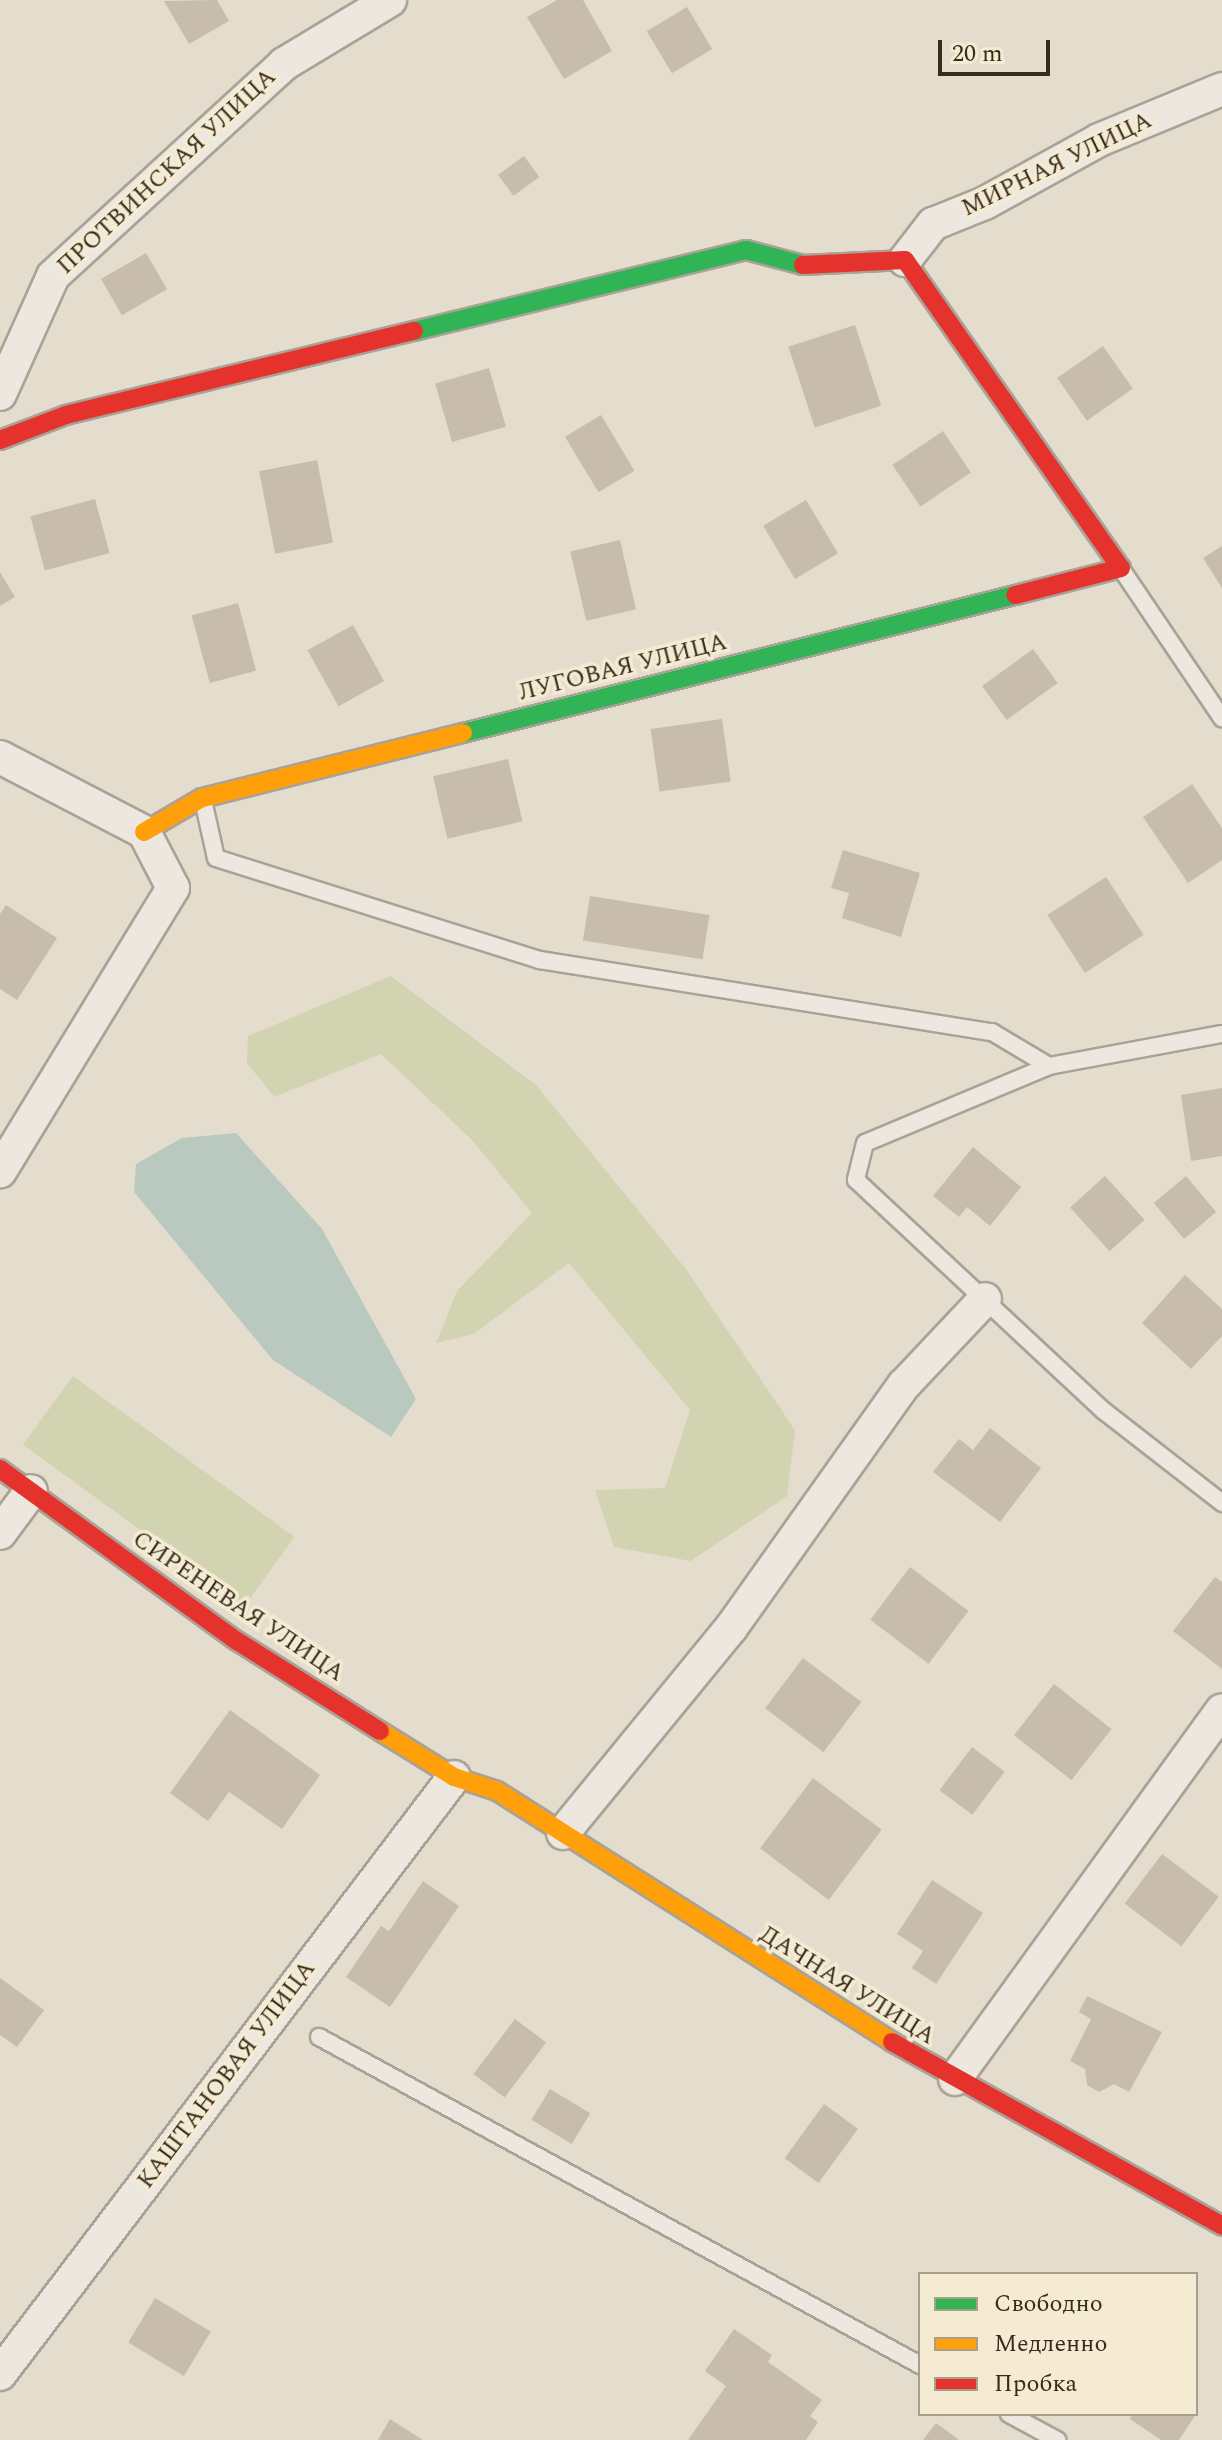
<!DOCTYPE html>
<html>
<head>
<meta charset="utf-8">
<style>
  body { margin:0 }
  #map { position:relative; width:1222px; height:2440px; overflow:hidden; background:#e4ddcd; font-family:Spectral,serif }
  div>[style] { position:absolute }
  .green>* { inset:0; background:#d2d3b0; transform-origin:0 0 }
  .water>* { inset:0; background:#b9c9bf }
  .building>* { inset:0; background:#c7bcae; transform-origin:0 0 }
  .roads { filter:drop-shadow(2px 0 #a9a296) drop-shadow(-2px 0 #a9a296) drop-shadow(0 2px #a9a296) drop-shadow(0 -2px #a9a296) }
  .lane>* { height:16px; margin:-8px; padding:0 8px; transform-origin:8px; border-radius:8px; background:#ece8df }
  .street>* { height:32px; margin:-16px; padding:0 16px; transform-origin:16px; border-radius:16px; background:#ece8df }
  .fast>* { height:18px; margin:-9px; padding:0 9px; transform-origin:9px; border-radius:9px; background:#30b455 }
  .slow>* { height:18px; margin:-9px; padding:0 9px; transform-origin:9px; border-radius:9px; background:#ff9f0a }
  .jam>* { height:18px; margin:-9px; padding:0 9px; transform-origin:9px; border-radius:9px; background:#e5322d }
  span { translate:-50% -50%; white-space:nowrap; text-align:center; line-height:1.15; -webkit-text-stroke:7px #f5ebd3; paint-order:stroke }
  .street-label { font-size:24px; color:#372b1e }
  .legend { position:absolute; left:918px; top:2272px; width:280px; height:144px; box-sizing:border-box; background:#f5ebd3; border:2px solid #a99e8b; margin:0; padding:10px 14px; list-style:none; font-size:24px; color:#372b1e }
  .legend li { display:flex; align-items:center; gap:16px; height:40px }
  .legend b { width:40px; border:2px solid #a99e8b }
  .scale { position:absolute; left:938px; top:40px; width:112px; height:36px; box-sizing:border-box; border:4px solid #372b1e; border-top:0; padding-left:10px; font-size:24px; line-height:28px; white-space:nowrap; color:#372b1e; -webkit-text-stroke:6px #f5ebd3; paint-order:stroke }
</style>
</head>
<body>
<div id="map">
  <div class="green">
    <div style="clip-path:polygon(391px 976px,536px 1085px,686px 1269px,795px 1430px,787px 1496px,691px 1561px,614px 1547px,595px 1490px,665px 1488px,690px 1410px,569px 1263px,474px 1334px,436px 1343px,457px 1291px,532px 1213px,472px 1140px,381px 1054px,274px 1097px,247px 1063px,248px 1036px)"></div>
    <div style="left:73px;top:1376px;width:274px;height:85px;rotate:36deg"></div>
  </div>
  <div class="water">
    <div style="clip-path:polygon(236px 1133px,322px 1229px,416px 1399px,391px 1437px,273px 1360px,134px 1192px,136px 1164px,182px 1138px)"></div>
  </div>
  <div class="building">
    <div style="clip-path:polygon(217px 0,229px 21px,189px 44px,164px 1px)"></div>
    <div style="clip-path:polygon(557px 0,583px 0,612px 51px,564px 79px,527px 17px)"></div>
    <div style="left:687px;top:7px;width:49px;height:47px;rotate:59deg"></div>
    <div style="left:524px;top:156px;width:26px;height:32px;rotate:54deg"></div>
    <div style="left:146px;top:253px;width:42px;height:52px;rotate:60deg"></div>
    <div style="left:855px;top:325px;width:85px;height:70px;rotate:72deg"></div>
    <div style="left:1103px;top:346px;width:52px;height:56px;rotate:55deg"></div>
    <div style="left:489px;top:368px;width:61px;height:56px;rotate:74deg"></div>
    <div style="left:601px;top:415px;width:65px;height:42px;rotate:59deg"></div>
    <div style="left:943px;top:431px;width:50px;height:61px;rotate:56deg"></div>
    <div style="left:317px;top:460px;width:84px;height:59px;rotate:79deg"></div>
    <div style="left:95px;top:499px;width:56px;height:67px;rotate:75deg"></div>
    <div style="left:806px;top:500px;width:62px;height:50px;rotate:59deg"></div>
    <div style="left:620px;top:540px;width:71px;height:51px;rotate:77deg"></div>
    <div style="clip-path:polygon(1222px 546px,1222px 588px,1203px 558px)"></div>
    <div style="clip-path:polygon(0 572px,15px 597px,0 606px)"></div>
    <div style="left:238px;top:603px;width:70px;height:48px;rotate:75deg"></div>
    <div style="left:353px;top:625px;width:64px;height:52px;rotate:61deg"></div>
    <div style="left:1033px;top:649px;width:42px;height:63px;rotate:54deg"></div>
    <div style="left:722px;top:719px;width:63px;height:72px;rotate:82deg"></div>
    <div style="left:508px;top:759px;width:64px;height:77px;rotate:77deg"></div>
    <div style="clip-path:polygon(1192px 784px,1222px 828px,1222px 860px,1188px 883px,1143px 817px)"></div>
    <div style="clip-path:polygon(843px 850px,920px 873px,901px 937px,842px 918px,849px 893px,831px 888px)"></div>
    <div style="left:1106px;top:877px;width:69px;height:70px;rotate:57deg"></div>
    <div style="left:590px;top:896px;width:121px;height:45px;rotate:9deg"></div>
    <div style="clip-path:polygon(6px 905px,57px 938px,17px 1000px,0 989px,0 914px)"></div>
    <div style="clip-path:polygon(1222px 1088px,1222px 1156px,1191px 1161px,1181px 1095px)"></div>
    <div style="clip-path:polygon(973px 1147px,1021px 1187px,990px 1226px,967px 1207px,959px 1217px,933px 1196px)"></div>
    <div style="left:1105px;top:1176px;width:59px;height:47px;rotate:48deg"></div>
    <div style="left:1186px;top:1176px;width:47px;height:42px;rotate:50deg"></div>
    <div style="clip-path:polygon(1185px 1275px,1222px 1309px,1222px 1336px,1191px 1369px,1142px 1323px)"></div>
    <div style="clip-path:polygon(990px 1428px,1041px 1468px,1000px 1522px,933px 1472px,959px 1439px,973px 1450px)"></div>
    <div style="left:910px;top:1567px;width:73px;height:66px;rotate:37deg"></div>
    <div style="clip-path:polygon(1215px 1577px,1222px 1582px,1222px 1669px,1173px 1631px)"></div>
    <div style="left:803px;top:1658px;width:73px;height:63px;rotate:37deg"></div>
    <div style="left:1054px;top:1684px;width:73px;height:65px;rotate:38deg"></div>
    <div style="clip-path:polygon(230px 1710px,320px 1775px,282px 1829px,229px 1792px,208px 1821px,170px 1793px)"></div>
    <div style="left:972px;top:1747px;width:41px;height:54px;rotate:37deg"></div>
    <div style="left:813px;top:1778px;width:86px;height:88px;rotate:37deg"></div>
    <div style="left:1162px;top:1854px;width:71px;height:62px;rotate:37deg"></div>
    <div style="clip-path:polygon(932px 1880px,983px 1913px,936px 1984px,912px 1968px,923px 1951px,897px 1934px)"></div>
    <div style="clip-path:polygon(423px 1881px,459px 1906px,390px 2007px,346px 1977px,381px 1926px,389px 1931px)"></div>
    <div style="clip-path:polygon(0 1978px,44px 2010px,17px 2047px,0 2035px)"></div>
    <div style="clip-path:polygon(1087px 1996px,1162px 2032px,1129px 2092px,1114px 2084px,1099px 2092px,1087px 2085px,1085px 2069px,1070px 2061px,1091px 2019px,1079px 2012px)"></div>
    <div style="left:515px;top:2019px;width:39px;height:69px;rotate:37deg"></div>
    <div style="left:550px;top:2089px;width:47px;height:36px;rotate:31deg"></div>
    <div style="left:824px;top:2104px;width:42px;height:67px;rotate:36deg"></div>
    <div style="left:155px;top:2298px;width:65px;height:52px;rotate:31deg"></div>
    <div style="clip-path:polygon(734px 2329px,772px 2355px,768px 2362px,822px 2400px,810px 2416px,818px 2422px,806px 2440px,688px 2440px,726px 2386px,705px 2371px)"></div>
    <div style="clip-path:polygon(1133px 2414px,1196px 2414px,1179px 2440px,1161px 2440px,1130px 2419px)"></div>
    <div style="clip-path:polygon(390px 2419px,423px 2440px,378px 2440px)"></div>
    <div style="clip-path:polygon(936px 2423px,959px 2440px,923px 2440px)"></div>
  </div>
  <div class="roads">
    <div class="lane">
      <div style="left:1122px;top:570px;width:179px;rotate:56deg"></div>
      <div style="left:203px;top:800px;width:59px;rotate:77.4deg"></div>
      <div style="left:216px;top:858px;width:340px;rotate:17.5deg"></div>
      <div style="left:540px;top:960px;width:458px;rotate:9.1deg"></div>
      <div style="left:992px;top:1032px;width:66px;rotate:30.8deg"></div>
      <div style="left:1049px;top:1066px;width:176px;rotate:-10.5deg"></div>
      <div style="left:1049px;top:1066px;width:199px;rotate:157.3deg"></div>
      <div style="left:865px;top:1143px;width:38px;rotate:104deg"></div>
      <div style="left:856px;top:1180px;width:339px;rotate:43deg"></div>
      <div style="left:1104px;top:1411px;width:150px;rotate:37.9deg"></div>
      <div style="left:319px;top:2037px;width:685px;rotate:28.62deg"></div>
      <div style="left:1009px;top:2414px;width:55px;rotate:28.4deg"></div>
    </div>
    <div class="street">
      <div style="left:905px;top:260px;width:46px;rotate:-52.1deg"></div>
      <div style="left:933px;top:224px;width:56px;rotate:-22deg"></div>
      <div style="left:985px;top:203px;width:130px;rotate:-28.9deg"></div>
      <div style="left:1099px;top:140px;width:133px;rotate:-22.5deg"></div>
      <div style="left:0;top:394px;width:129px;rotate:-65.8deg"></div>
      <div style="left:53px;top:276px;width:314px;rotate:-42.5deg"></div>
      <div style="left:284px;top:64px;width:124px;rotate:-31.1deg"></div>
      <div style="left:0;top:757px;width:162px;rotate:27.5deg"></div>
      <div style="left:144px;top:832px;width:63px;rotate:62.6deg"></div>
      <div style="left:173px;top:888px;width:332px;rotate:121.4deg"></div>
      <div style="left:0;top:1533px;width:52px;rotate:-53.6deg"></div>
      <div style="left:563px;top:1833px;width:265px;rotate:-50.7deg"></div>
      <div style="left:731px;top:1628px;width:298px;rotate:-54.6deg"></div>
      <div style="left:904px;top:1385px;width:118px;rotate:-46.7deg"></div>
      <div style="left:955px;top:2079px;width:455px;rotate:-54.1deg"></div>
      <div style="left:0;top:2374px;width:750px;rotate:-52.75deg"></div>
    </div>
    <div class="fast">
      <div style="left:414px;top:331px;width:342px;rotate:-13.7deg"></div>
      <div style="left:746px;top:250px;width:59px;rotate:14.7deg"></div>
      <div style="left:463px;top:733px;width:569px;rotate:-14.04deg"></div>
    </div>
    <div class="slow">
      <div style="left:144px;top:832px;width:67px;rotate:-30.4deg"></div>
      <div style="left:202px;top:798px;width:269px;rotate:-14deg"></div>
      <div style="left:380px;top:1731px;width:87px;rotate:31.9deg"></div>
      <div style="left:454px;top:1777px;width:45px;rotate:18deg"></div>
      <div style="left:497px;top:1791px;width:468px;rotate:32.4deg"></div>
    </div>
    <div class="jam">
      <div style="left:803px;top:265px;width:102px;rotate:-2.8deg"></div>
      <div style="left:905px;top:260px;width:376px;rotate:55deg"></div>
      <div style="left:1121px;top:568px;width:109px;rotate:165.7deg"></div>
      <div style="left:0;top:440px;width:71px;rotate:-20.7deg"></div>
      <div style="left:66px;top:415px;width:358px;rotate:-13.6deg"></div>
      <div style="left:0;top:1469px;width:293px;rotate:36deg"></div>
      <div style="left:237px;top:1641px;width:169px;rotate:32.2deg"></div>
      <div style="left:892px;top:2042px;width:378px;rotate:29.1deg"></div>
    </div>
  </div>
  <div class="street-label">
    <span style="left:1057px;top:165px;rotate:-26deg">МИРНАЯ УЛИЦА</span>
    <span style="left:167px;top:172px;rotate:-43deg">ПРОТВИНСКАЯ УЛИЦА</span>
    <span style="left:623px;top:668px;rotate:-14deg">ЛУГОВАЯ УЛИЦА</span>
    <span style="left:238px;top:1607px;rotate:34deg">СИРЕНЕВАЯ УЛИЦА</span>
    <span style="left:847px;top:1986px;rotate:32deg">ДАЧНАЯ УЛИЦА</span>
    <span style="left:227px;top:2075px;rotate:-53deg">КАШТАНОВАЯ УЛИЦА</span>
  </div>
  <ul class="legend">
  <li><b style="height:10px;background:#30b455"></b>Свободно</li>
  <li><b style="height:10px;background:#ff9f0a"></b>Медленно</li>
  <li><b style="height:10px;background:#e5322d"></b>Пробка</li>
  </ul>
  <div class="scale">20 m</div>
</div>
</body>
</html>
